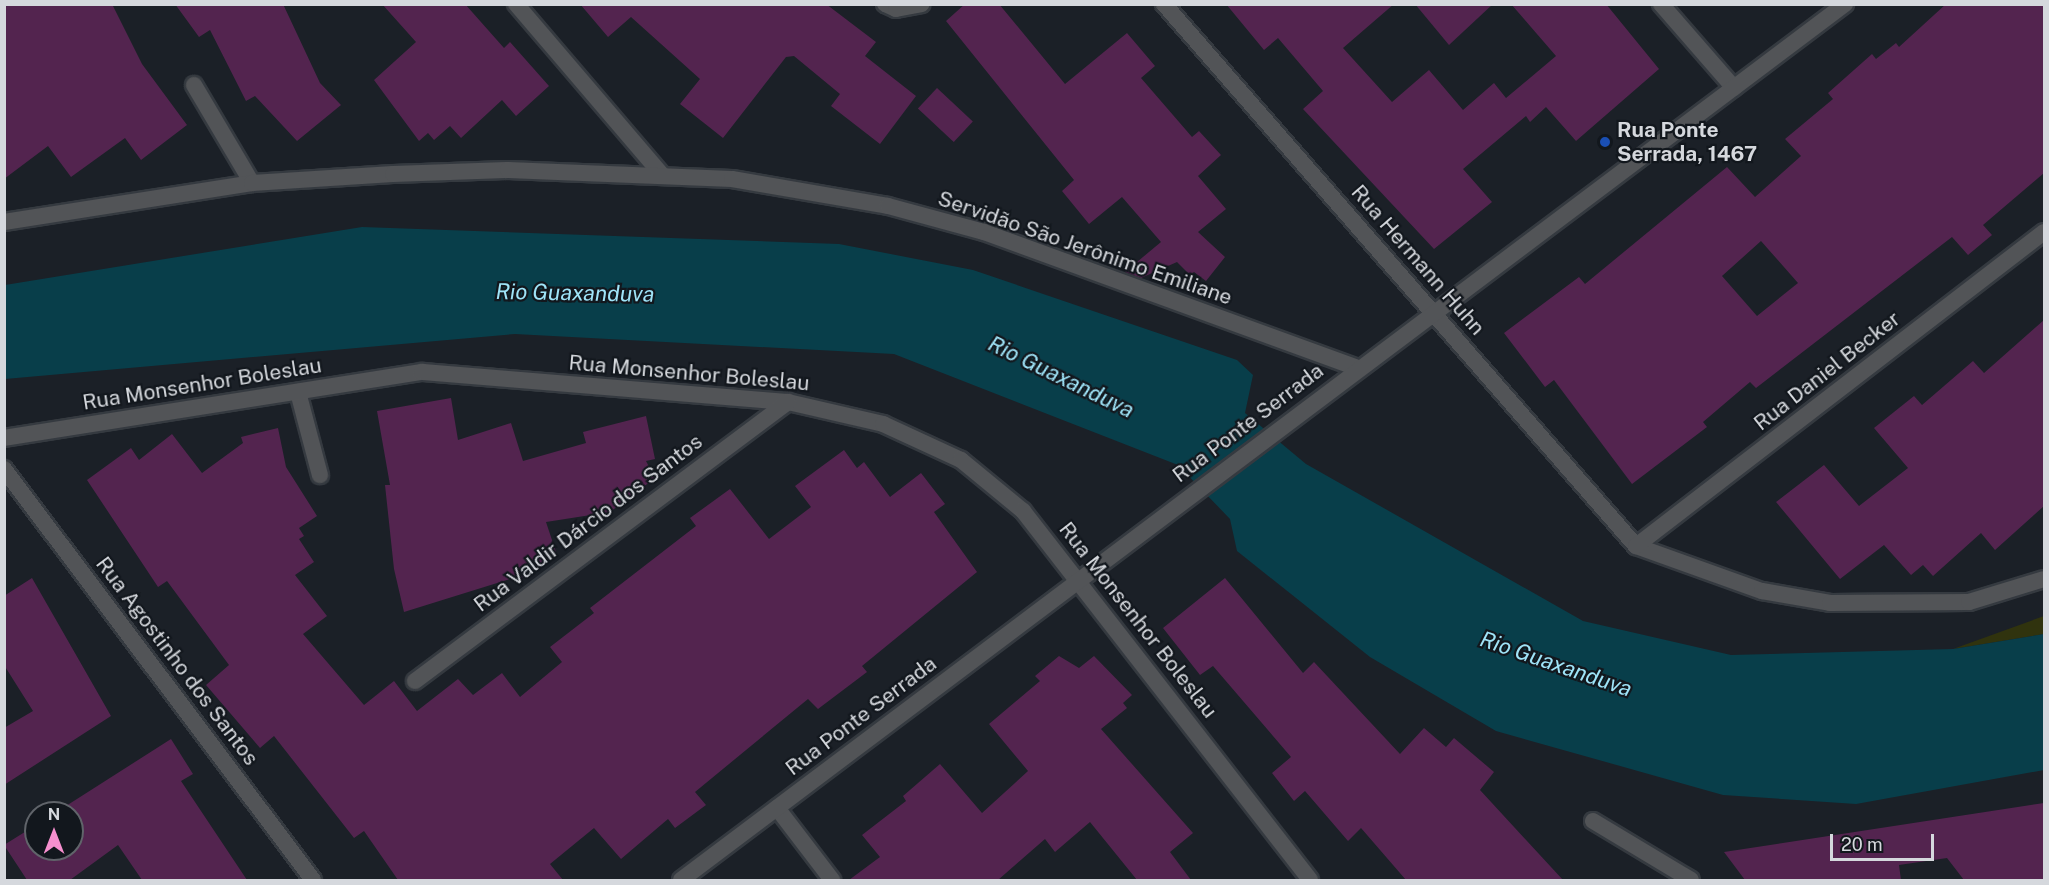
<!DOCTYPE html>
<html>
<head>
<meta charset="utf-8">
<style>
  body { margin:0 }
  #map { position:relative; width:2049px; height:885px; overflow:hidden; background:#1b2027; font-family:"Public Sans",sans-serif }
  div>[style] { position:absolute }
  .green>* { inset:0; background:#30330e }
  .water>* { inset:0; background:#083e4a }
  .building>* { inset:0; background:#53244f; transform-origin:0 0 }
  .roads { filter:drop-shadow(2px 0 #353a40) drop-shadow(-2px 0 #353a40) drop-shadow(0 2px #353a40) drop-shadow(0 -2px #353a40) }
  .minor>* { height:16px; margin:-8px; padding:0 8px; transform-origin:8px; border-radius:8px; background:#525457 }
  .tertiary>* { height:16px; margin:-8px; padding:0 8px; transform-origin:8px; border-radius:8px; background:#525457 }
  .dots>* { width:16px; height:16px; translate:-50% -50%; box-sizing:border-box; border:3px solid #12171d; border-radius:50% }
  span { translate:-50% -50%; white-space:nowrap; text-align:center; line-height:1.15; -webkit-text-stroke:4.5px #12171d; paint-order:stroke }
  .poi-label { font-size:21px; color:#d5d8dd; font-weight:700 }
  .left { translate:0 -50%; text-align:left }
  .street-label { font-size:21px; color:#d5d8dd }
  .water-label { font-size:22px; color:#9fe4f8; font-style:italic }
  .frame { position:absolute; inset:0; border:6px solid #d5d8dd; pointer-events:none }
  .north { position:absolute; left:24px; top:801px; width:60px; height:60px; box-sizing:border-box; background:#12171d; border:2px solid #60646a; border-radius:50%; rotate:0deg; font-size:16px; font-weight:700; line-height:24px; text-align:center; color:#d5d8dd }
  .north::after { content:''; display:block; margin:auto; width:21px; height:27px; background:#f690cf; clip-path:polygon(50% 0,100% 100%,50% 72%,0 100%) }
  .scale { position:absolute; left:1830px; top:834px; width:104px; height:27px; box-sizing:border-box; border:3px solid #d5d8dd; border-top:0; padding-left:8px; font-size:18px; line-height:21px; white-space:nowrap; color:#d5d8dd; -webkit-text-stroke:4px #12171d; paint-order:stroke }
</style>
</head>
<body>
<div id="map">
  <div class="green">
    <div style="clip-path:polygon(2044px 616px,2044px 634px,1953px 649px)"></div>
  </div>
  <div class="water">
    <div style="clip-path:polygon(362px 227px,839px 244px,973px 270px,1237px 360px,1253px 375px,1245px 413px,1306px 464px,1583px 621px,1731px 655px,1953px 649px,2044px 634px,2044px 770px,1856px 804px,1723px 795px,1496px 731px,1370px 657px,1237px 551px,1230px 519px,1178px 465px,894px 354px,515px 334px,5px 379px,5px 285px)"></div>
  </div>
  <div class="building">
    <div style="clip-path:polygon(4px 4px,112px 4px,142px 64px,187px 125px,141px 160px,125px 138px,71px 177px,48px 146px,4px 179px)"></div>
    <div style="clip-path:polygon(175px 4px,283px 4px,320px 83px,341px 105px,297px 141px,255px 96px,246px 101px,210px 30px,199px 37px)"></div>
    <div style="clip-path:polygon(382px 4px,465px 4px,504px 48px,510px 42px,549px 86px,516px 116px,502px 100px,461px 138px,450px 126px,434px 140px,428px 133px,419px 141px,374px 80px,416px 42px)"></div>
    <div style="clip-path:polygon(580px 4px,826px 4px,876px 42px,865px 56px,916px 96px,880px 144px,831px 106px,840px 94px,794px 56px,786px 57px,723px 138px,680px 104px,700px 79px,631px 17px,608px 37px)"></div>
    <div style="clip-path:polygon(965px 4px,999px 4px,1065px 84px,1127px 33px,1155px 66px,1141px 78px,1192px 137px,1199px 131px,1221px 155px,1198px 176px,1226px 209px,1198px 232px,1225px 257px,1206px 281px,1194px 272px,1190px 275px,1177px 262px,1141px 278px,1125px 272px,1161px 242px,1122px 197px,1089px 224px,1062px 191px,1074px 180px,946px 21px)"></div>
    <div style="clip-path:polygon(1226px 4px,1394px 4px,1343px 48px,1392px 102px,1429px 70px,1463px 110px,1494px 83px,1506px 98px,1556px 56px,1511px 4px,1606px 4px,1659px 69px,1576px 141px,1546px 107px,1530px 122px,1526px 116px,1463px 169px,1492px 202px,1434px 249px,1303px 109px,1323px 91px,1278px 38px,1264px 50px)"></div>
    <div style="clip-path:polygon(1415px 4px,1493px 4px,1449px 45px)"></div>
    <div style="clip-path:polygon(evenodd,1946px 4px,2044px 4px,2044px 173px,1983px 225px,1992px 235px,1968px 255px,1952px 237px,1756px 388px,1750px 382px,1703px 422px,1707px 427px,1632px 484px,1554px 380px,1545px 387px,1504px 333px,1579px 277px,1585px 284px,1727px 167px,1755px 197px,1801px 156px,1785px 139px,1833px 99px,1828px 93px,1872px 54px,1876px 59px,1896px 43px,1899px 47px,1946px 4px,1761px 241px,1798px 283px,1757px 316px,1722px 276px,1761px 241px)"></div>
    <div style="left:937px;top:88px;width:49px;height:28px;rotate:43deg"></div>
    <div style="clip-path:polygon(2044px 320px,2044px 506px,1995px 550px,1981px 533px,1933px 576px,1923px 565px,1911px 575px,1884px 545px,1840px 579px,1776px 502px,1824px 465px,1859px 506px,1908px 468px,1874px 428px,1914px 396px,1922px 405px,1973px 361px,1984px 373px)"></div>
    <div style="clip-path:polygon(451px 398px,458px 440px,511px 423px,523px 461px,586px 443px,583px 432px,646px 416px,655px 459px,646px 461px,655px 478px,610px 512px,546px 522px,556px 552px,515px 583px,513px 578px,404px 612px,394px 569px,385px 485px,390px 485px,377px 411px)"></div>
    <div style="clip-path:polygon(278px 428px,286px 467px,317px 516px,299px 528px,304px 536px,299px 539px,314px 562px,295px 575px,327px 616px,303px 634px,364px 705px,394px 681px,417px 711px,458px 679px,473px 695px,502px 673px,520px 697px,562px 662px,550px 647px,594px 613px,590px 608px,696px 526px,690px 518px,730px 489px,769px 539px,811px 507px,795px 486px,844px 450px,857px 468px,864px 462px,890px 497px,921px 473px,945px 504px,934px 512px,977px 572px,862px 666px,867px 672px,818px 709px,808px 699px,695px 792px,706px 805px,675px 828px,668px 819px,621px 859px,594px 828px,550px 864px,563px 880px,398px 880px,364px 831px,354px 838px,274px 736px,260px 748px,206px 685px,229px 665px,167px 581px,158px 587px,87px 480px,131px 448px,139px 460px,172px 434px,202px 473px,243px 443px,241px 437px)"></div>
    <div style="clip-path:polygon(32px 578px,111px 716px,4px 785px,4px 728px,33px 711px,4px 665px,4px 596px)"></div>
    <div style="clip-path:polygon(1225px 578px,1303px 673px,1314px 662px,1400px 754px,1424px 728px,1446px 747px,1454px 738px,1494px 772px,1480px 790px,1563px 880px,1406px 880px,1361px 828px,1348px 841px,1305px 791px,1294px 801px,1272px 773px,1291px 757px,1213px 666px,1200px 675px,1163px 628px)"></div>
    <div style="clip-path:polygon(1059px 656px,1079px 668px,1094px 656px,1132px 695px,1123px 703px,1127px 708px,1101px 729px,1193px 833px,1170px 852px,1191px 880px,1137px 880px,1090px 822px,1055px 852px,1045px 839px,998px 880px,849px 880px,880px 857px,862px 835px,906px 801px,903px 796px,940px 764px,982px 813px,1028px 771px,989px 724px,1040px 681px,1035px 676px)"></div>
    <div style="clip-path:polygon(171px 739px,193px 774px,181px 781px,247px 880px,142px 880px,118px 845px,70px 880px,27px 880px,4px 845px,36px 825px,36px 849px,72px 849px,72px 813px,55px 813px)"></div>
    <div style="clip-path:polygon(2044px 803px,2044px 880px,1964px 880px,1947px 858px,1899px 865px,1901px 880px,1745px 880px,1724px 852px)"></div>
  </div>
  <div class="roads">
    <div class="minor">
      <div style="left:516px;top:4px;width:225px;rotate:49.5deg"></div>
      <div style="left:885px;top:4px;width:12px;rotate:24deg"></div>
      <div style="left:896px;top:9px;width:26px;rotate:-11deg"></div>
      <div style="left:1164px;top:4px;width:719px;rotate:48.95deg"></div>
      <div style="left:1636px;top:546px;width:134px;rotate:19.7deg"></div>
      <div style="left:1762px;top:591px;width:69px;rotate:10deg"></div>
      <div style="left:1830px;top:603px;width:139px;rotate:-0.4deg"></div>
      <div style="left:1969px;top:602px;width:78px;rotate:-17deg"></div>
      <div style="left:1661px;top:4px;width:111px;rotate:49deg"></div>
      <div style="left:194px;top:85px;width:114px;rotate:59.4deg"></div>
      <div style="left:4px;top:222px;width:251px;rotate:-8.9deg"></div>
      <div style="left:252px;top:183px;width:141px;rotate:-3.7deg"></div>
      <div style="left:393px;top:174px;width:115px;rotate:-2deg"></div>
      <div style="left:508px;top:170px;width:224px;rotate:2.3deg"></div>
      <div style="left:732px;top:179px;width:158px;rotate:9.8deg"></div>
      <div style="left:888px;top:206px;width:99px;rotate:15.2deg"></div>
      <div style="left:984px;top:232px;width:398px;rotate:20deg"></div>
      <div style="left:298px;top:392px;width:86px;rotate:75.2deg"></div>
      <div style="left:4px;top:438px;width:423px;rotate:-9deg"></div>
      <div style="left:422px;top:372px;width:367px;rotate:4.7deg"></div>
      <div style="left:788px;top:402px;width:98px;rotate:13deg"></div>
      <div style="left:883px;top:424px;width:86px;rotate:24.8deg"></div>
      <div style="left:961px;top:460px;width:80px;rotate:39.4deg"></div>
      <div style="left:1023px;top:511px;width:467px;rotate:52.1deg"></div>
      <div style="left:4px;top:469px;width:514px;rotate:53.06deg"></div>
      <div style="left:1636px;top:546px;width:515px;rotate:-37.58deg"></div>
      <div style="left:415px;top:681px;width:466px;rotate:-36.8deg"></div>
      <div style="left:777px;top:808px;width:91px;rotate:52.6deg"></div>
      <div style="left:1593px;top:821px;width:114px;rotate:31deg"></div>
    </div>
    <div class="tertiary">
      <div style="left:681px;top:880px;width:1457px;rotate:-36.96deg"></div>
    </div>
  </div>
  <div class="dots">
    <div style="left:1605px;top:142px;background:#1a4fb4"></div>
  </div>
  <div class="poi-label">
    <span class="left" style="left:1617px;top:142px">Rua Ponte<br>Serrada, 1467</span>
  </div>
  <div class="street-label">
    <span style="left:1085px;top:248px;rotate:19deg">Servidão São Jerônimo Emiliane</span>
    <span style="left:1418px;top:260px;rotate:49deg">Rua Hermann Huhn</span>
    <span style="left:1827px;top:371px;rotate:-38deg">Rua Daniel Becker</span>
    <span style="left:689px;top:373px;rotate:5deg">Rua Monsenhor Boleslau</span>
    <span style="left:202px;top:384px;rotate:-9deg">Rua Monsenhor Boleslau</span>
    <span style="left:1248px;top:423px;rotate:-37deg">Rua Ponte Serrada</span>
    <span style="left:588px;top:523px;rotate:-37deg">Rua Valdir Dárcio dos Santos</span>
    <span style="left:1138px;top:620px;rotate:52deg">Rua Monsenhor Boleslau</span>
    <span style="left:177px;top:661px;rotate:53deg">Rua Agostinho dos Santos</span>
    <span style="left:861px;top:716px;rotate:-37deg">Rua Ponte Serrada</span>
  </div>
  <div class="water-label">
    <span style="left:575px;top:293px;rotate:1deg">Rio Guaxanduva</span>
    <span style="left:1061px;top:377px;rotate:26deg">Rio Guaxanduva</span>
    <span style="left:1556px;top:664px;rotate:19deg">Rio Guaxanduva</span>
  </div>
  <div class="frame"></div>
  <div class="north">N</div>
  <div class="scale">20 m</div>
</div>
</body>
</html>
